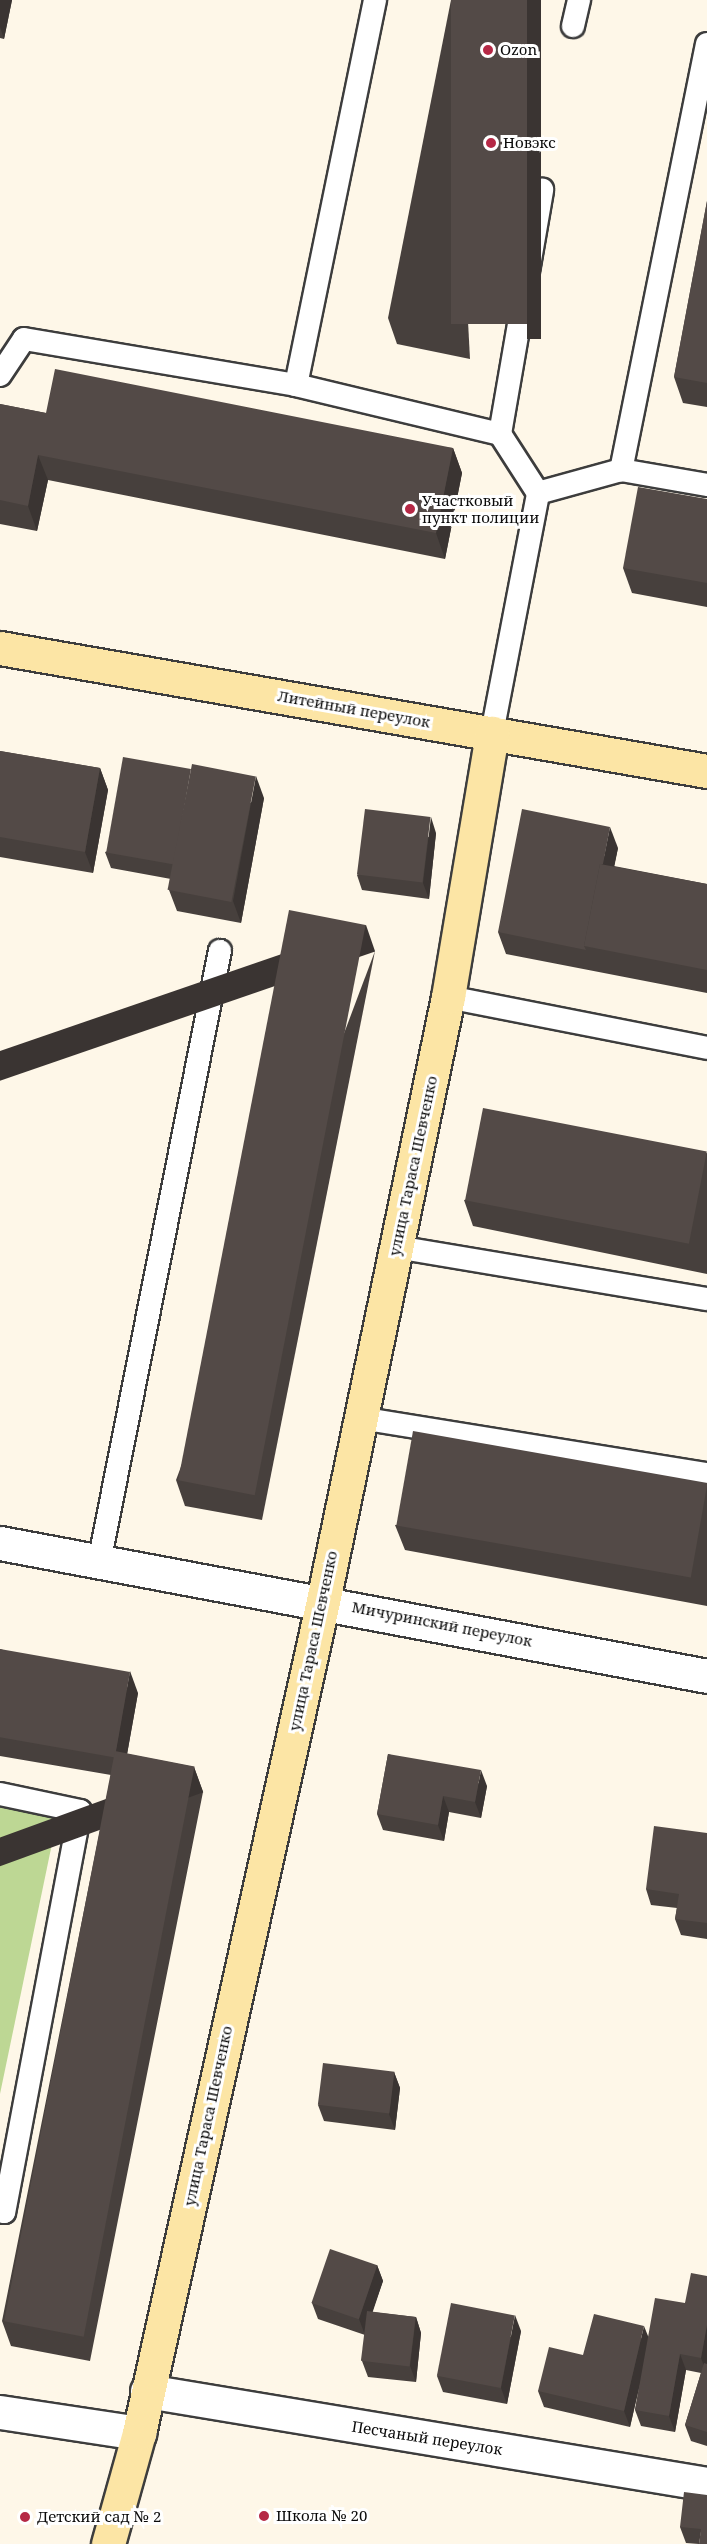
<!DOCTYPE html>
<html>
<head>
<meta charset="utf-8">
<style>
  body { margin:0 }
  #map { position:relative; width:707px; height:2544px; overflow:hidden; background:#fef7e8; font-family:"Noto Serif",serif }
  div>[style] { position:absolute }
  .forest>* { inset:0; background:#bdd794 }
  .roads { filter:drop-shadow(2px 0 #3d3d3d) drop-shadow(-2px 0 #3d3d3d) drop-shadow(0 2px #3d3d3d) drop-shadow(0 -2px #3d3d3d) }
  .lane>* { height:22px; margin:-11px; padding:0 11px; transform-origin:11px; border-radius:11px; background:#fff }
  .street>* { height:33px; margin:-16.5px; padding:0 16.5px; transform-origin:16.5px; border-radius:16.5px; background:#fff }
  .secondary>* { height:33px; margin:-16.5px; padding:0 16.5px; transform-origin:16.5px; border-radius:16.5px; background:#fce5a5 }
  .wall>* { inset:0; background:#47403d }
  .shaded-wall>* { inset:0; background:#3a3432; transform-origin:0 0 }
  .building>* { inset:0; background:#534a47; transform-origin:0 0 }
  .dots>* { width:16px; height:16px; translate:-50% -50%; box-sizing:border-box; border:3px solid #fff; border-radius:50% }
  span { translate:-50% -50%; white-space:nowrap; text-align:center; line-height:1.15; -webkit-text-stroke:6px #fff; paint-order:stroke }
  .poi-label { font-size:15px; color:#0a0a0a }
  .left { translate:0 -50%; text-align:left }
  .street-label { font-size:15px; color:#0a0a0a }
</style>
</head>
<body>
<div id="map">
  <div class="forest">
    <div style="clip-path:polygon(0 1798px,59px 1810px,0 2094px)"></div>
  </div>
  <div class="roads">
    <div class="lane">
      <div style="left:573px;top:26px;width:27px;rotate:-77deg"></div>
      <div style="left:707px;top:44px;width:435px;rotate:101.4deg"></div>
      <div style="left:621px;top:470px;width:87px;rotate:9.9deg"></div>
      <div style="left:0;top:375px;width:43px;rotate:-56.3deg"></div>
      <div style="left:24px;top:339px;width:276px;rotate:9.6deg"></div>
      <div style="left:296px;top:385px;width:210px;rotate:13.5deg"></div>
      <div style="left:296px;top:385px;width:393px;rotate:-78.4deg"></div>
      <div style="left:538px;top:493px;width:86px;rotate:-15.5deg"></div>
      <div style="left:492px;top:733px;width:244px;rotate:-79.1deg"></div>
      <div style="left:538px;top:493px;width:70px;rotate:-122.8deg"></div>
      <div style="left:500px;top:434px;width:248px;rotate:-80.2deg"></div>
      <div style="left:448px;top:997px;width:264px;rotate:11.1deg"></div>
      <div style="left:396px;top:1247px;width:315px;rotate:9.5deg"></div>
      <div style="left:360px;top:1418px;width:351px;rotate:9.2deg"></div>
      <div style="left:99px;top:1563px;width:624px;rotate:-78.82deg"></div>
      <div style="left:0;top:1794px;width:82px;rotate:12deg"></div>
      <div style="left:80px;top:1811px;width:408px;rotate:100.7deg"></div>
      <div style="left:4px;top:2212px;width:4px;rotate:-166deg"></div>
    </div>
    <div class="street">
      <div style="left:0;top:1543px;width:719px;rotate:10.65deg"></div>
      <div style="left:147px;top:2391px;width:568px;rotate:9.43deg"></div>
      <div style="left:0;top:2412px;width:141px;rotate:8.6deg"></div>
    </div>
    <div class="secondary">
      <div style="left:0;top:648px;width:718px;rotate:9.87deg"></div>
      <div style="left:108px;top:2544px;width:115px;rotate:-74.4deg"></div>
      <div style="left:139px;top:2433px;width:852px;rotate:-77.53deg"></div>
      <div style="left:323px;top:1601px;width:617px;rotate:-78.31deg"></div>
      <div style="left:448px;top:997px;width:268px;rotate:-80.5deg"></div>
    </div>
  </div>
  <div class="wall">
    <div style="clip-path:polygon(0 0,12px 0,4px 39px,0 38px)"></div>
    <div style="clip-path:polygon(451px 0,470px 359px,397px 344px,388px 318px)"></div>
    <div style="clip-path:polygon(707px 201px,707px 407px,683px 403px,674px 377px)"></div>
    <div style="clip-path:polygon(0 404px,46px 413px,453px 448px,462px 473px,445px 559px,48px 480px,37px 531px,0 524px)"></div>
    <div style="clip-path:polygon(707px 499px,707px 607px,632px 593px,623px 568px)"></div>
    <div style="clip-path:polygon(0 751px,100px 768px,108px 790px,93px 873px,0 857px)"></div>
    <div style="clip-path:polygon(264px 798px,241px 923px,177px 911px,169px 890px,171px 879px,111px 868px,105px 852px)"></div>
    <div style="clip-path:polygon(436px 833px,429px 899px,362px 890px,357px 875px)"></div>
    <div style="clip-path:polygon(618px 848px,614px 866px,707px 884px,707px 993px,506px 954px,498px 932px)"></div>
    <div style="clip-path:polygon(375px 951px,262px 1520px,185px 1506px,176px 1480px)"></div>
    <div style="clip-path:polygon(707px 1153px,707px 1274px,473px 1226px,464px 1200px)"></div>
    <div style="clip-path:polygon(707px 1485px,707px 1606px,405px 1550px,395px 1525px)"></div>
    <div style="clip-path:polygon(0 1649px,138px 1693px,127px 1754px,194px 1767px,203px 1792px,90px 2361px,11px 2346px,2px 2321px,111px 1775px,0 1756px)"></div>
    <div style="clip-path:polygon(388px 1754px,487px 1786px,481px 1818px,449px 1812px,444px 1841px,383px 1830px,377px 1814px)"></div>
    <div style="clip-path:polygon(707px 1833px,707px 1939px,681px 1935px,675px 1919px,677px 1908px,651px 1905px,646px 1889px)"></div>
    <div style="clip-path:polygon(394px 2072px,400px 2088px,395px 2130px,324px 2121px,318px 2105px)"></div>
    <div style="clip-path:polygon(377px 2265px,383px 2281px,372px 2312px,416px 2317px,421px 2333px,416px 2382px,368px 2377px,362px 2361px,365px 2335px,318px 2319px,312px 2303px)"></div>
    <div style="clip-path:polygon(707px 2276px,707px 2446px,691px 2441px,685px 2425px,701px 2373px,686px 2370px,675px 2432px,641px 2426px,635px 2410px,640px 2383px,630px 2427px,544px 2407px,538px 2391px,583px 2355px,648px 2337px,685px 2303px)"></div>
    <div style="clip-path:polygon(521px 2331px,507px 2404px,443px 2392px,437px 2376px)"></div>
    <div style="clip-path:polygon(707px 2495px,699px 2544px,686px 2543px,680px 2527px)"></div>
  </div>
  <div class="shaded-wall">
    <div style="clip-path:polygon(0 0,12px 0,4px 39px,0 27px)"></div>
    <div style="left:527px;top:0;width:14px;height:339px"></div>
    <div style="clip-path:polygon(453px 448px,462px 473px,445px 559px,436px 533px)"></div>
    <div style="clip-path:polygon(38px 455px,48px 480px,37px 531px,28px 506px)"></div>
    <div style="clip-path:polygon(100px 768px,108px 790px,93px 873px,85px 852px)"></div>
    <div style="clip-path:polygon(256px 776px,264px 798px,241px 923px,233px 901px)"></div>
    <div style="clip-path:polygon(431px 817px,436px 833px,429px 899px,423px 883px)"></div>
    <div style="clip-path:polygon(610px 827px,618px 848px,598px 948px,586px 946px)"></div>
    <div style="left:366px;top:925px;width:28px;height:581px;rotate:71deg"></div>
    <div style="clip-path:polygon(130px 1671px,138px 1693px,123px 1777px,115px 1755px)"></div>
    <div style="left:194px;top:1767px;width:27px;height:580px;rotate:70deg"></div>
    <div style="clip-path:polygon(481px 1770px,487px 1786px,481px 1818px,475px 1802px)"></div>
    <div style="clip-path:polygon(443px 1796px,449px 1812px,444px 1841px,438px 1825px)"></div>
    <div style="clip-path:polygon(394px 2072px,400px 2088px,395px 2130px,389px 2114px)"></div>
    <div style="clip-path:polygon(377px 2265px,383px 2281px,365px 2335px,359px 2319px)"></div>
    <div style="clip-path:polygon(515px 2315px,521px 2331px,507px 2404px,501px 2388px)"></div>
    <div style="clip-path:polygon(416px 2317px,421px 2333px,416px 2382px,410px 2366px)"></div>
    <div style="clip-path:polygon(707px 2325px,707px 2374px,701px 2358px)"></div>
    <div style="clip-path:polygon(644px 2326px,650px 2341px,630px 2427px,624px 2411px)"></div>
    <div style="clip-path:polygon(680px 2354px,686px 2370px,675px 2432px,669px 2416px)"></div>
  </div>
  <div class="building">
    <div style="left:451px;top:0;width:76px;height:324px"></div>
    <div style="clip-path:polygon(707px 201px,707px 383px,674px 377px)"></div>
    <div style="clip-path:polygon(55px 369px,453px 448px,436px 533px,38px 455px,28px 506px,0 500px,0 404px,46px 413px)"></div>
    <div style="clip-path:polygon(638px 487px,707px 499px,707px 583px,623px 568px)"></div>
    <div style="clip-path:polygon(0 751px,100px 768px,85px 852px,0 837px)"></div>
    <div style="left:123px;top:757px;width:69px;height:97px;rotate:10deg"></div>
    <div style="left:192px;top:764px;width:65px;height:128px;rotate:11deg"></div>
    <div style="left:365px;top:809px;width:66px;height:66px;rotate:7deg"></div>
    <div style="clip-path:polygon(522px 809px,610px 827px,603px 864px,600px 864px,584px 946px,586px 950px,498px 932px)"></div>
    <div style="clip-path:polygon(600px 864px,707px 884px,707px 970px,584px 946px)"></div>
    <div style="left:289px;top:910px;width:78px;height:581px;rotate:11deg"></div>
    <div style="left:483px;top:1108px;width:228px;height:94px;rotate:11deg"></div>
    <div style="left:413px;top:1431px;width:299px;height:96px;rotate:10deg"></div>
    <div style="left:0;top:1649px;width:132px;height:87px;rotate:10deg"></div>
    <div style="left:115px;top:1751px;width:81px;height:581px;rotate:11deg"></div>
    <div style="clip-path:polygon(388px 1754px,481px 1770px,475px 1802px,443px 1796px,438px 1825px,377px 1814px)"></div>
    <div style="clip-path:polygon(654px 1826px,707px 1833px,707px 1923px,675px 1919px,679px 1894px,646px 1889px)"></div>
    <div style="left:323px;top:2063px;width:72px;height:42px;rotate:7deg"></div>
    <div style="left:330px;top:2249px;width:50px;height:57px;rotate:19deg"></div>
    <div style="clip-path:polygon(691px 2273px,707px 2276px,707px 2325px,701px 2358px,680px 2354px,669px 2416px,635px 2410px,655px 2298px,685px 2303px)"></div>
    <div style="left:451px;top:2303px;width:65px;height:74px;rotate:11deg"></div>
    <div style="left:367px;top:2311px;width:49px;height:50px;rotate:7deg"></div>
    <div style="clip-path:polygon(594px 2314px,644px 2326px,624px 2411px,538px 2391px,549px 2347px,583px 2355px)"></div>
    <div style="clip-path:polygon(704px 2363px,707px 2364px,707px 2432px,685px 2425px)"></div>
    <div style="clip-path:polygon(684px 2492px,707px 2495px,707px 2544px,699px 2544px,701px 2529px,680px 2527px)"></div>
  </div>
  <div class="dots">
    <div style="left:488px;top:50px;background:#b52845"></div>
    <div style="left:491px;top:143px;background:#b52845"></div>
    <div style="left:410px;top:509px;background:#b52845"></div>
    <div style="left:264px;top:2516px;background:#b52845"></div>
    <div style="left:25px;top:2517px;background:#b52845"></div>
  </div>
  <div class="poi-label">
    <span class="left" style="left:500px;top:50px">Ozon</span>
    <span class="left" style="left:503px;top:143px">Новэкс</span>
    <span class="left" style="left:422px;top:509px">Участковый<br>пункт полиции</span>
    <span class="left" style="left:276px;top:2516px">Школа № 20</span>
    <span class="left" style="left:37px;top:2517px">Детский сад № 2</span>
  </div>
  <div class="street-label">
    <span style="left:354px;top:709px;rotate:10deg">Литейный переулок</span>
    <span style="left:413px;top:1166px;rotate:-78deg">улица Тараса Шевченко</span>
    <span style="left:442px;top:1624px;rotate:11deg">Мичуринский переулок</span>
    <span style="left:313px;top:1641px;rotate:-78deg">улица Тараса Шевченко</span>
    <span style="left:208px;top:2116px;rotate:-78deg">улица Тараса Шевченко</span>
    <span style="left:427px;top:2438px;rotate:9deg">Песчаный переулок</span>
  </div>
</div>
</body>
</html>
